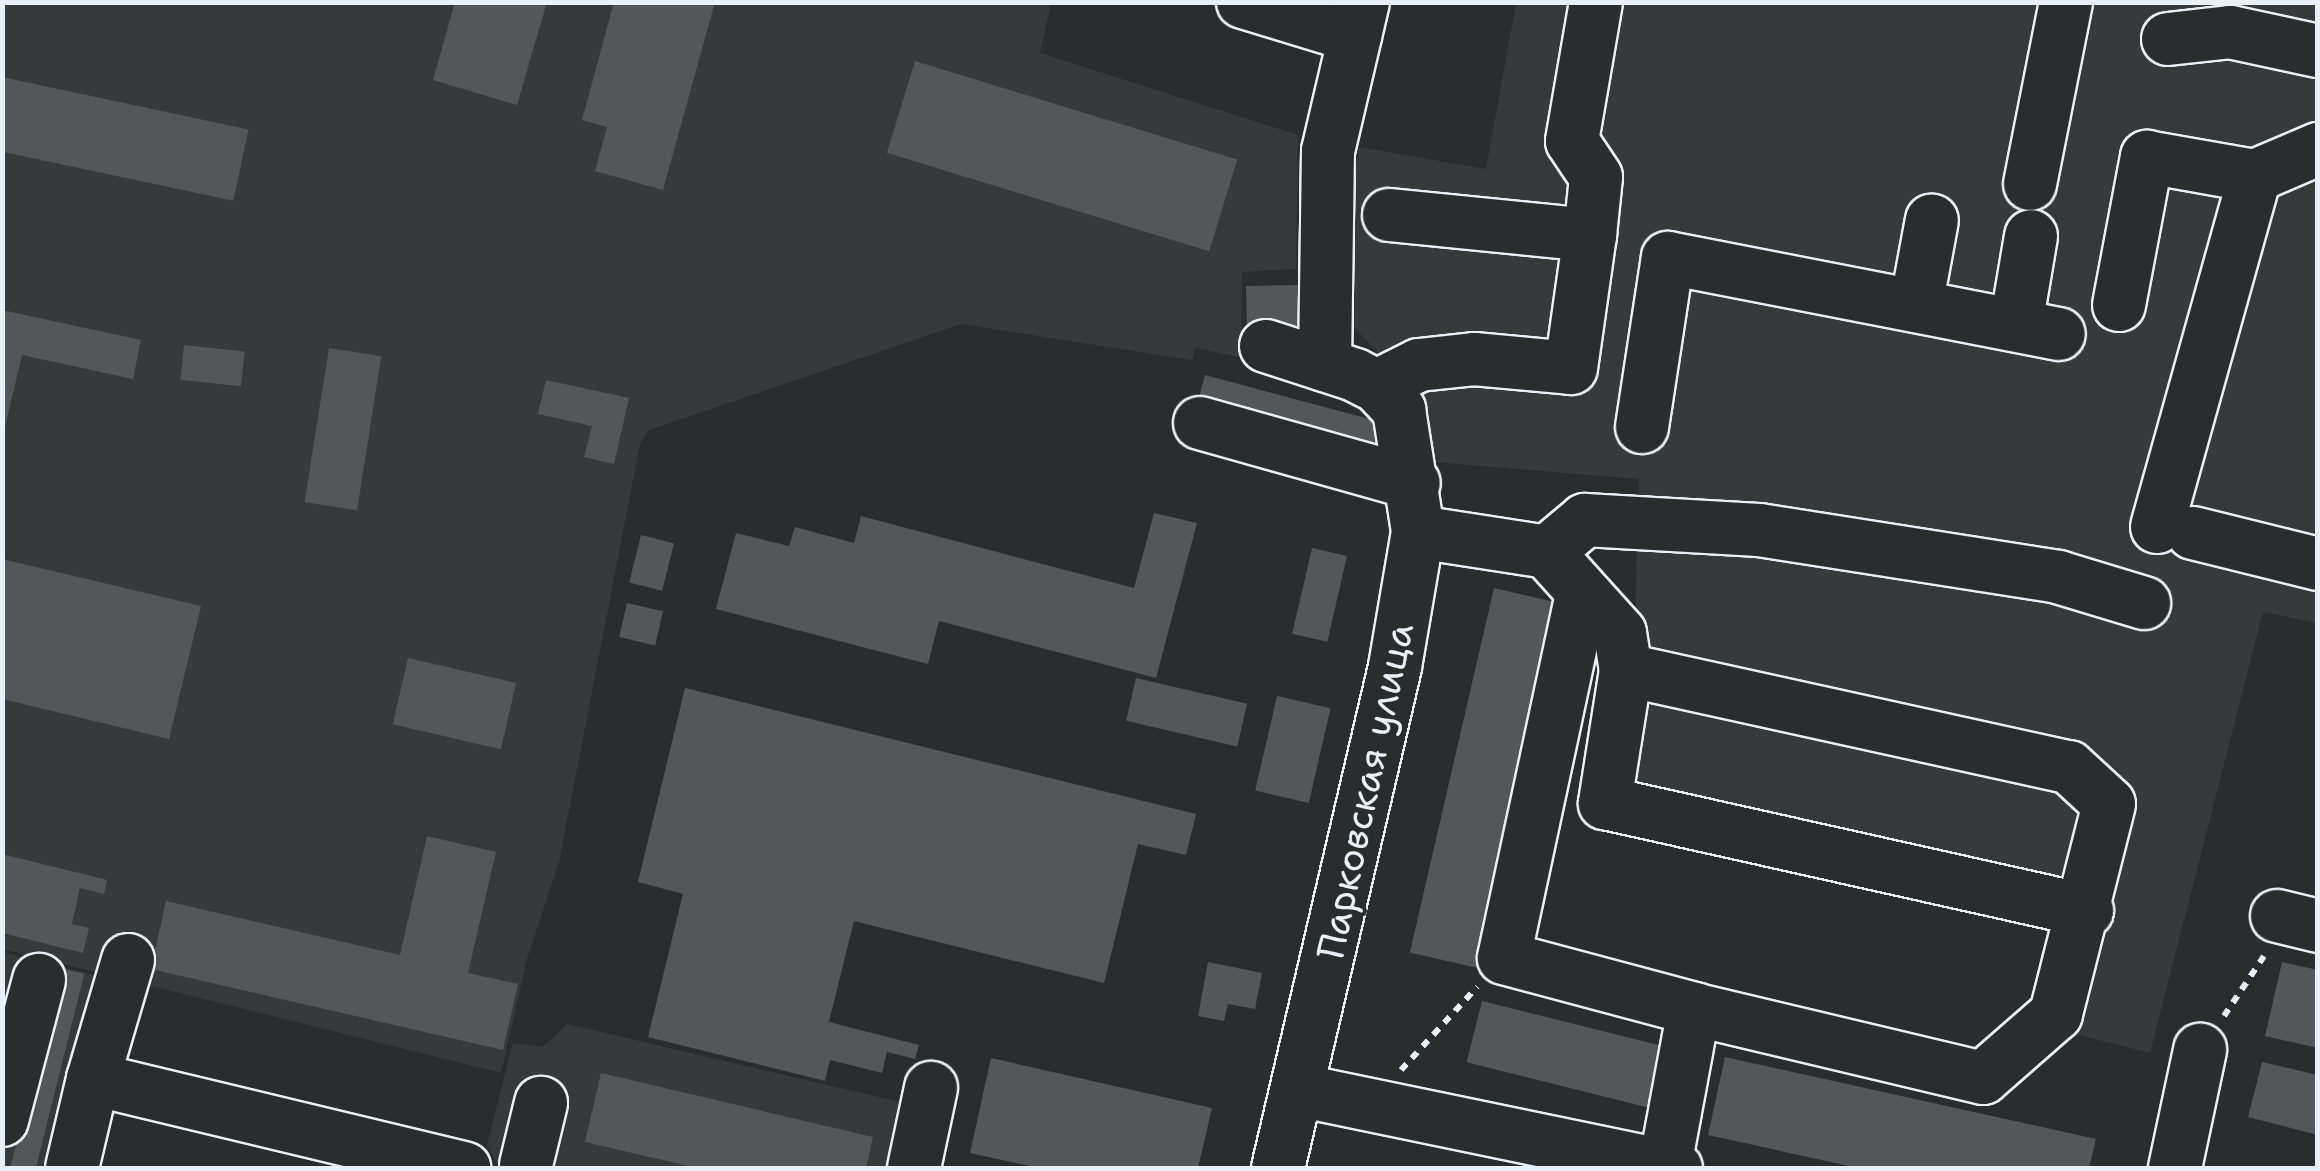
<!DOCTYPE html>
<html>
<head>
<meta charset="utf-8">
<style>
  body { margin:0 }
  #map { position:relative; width:2320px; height:1171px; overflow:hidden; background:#2a2d2e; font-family:"Shantell Sans",sans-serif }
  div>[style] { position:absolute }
  .built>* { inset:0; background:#363a3b }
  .building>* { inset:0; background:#535759; transform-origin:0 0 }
  .path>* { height:6px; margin-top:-3px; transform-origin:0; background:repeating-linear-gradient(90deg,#e8f1f8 0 8px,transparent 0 16px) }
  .roads { filter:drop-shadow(2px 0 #e8f1f8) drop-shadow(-2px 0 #e8f1f8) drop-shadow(0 2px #e8f1f8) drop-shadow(0 -2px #e8f1f8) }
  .minor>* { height:52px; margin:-26px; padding:0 26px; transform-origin:26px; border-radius:26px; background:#2a2d2e }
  span { translate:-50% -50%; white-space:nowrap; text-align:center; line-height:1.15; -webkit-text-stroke:8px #2a2d2e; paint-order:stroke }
  .street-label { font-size:38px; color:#e8f1f8 }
  .frame { position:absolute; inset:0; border:5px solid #e8f1f8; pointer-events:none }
</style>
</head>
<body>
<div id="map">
  <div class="built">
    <div style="clip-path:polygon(3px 3px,1051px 3px,1040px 53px,1298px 135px,1296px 269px,1242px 272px,1241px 330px,1264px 332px,1254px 360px,1195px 348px,1192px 360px,961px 324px,649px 430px,640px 444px,559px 862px,527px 959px,501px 1073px,3px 949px)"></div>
    <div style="clip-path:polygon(1516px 3px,2317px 3px,2317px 623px,2263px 612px,2150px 1053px,2066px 1032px,2087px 909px,1630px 799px,1639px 479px,1422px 461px,1406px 382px,1335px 307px,1359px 147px,1486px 169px)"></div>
    <div style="clip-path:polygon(3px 952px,94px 975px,46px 1168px,3px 1168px)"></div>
    <div style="clip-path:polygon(567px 1024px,917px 1106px,900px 1168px,499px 1168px,487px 1145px,513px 1043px,543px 1047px)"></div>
  </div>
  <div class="building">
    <div style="clip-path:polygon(455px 2px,547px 2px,517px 105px,433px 80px)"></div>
    <div style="clip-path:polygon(614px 2px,715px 2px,663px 190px,595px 171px,607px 127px,582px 120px)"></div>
    <div style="left:915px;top:61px;width:337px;height:96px;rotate:17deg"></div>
    <div style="left:2px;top:77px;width:252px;height:73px;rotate:12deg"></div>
    <div style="left:1298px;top:285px;width:40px;height:52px;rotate:89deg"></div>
    <div style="clip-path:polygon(2px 310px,141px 340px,133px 379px,22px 355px,2px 440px)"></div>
    <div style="left:184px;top:345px;width:61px;height:35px;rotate:6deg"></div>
    <div style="left:329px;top:348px;width:53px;height:156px;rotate:9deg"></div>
    <div style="left:1205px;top:375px;width:181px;height:31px;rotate:15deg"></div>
    <div style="clip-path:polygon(546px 380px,629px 398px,614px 464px,584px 457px,592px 426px,538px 414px)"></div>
    <div style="clip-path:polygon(1154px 513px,1197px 523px,1156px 678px,939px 621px,928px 664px,716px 609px,736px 533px,789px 546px,795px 527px,854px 543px,861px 516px,1134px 588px)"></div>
    <div style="left:641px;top:535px;width:34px;height:49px;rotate:14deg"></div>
    <div style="left:1312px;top:548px;width:36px;height:88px;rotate:13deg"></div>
    <div style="clip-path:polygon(2px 559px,201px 606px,169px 739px,2px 699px)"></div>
    <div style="left:1494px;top:588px;width:73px;height:374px;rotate:13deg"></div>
    <div style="left:627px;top:603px;width:37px;height:35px;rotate:13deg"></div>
    <div style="left:408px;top:658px;width:111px;height:68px;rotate:13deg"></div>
    <div style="left:1136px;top:678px;width:114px;height:44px;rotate:13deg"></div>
    <div style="clip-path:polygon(685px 688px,1196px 814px,1186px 855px,1138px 844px,1104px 983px,854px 921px,829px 1022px,919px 1045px,915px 1059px,887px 1052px,882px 1073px,830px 1060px,825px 1081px,648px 1037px,683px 894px,638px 882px)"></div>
    <div style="left:1277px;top:696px;width:55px;height:97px;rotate:13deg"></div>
    <div style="clip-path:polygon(427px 836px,496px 852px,468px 973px,518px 984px,503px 1050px,151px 969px,166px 901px,400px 955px)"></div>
    <div style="clip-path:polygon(2px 854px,107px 880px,104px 894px,80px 888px,72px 924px,89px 928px,83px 953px,2px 933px)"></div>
    <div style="clip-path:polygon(1208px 962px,1262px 973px,1255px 1009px,1228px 1004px,1224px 1021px,1198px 1016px)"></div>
    <div style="clip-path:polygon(2282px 962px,2318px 970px,2318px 1048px,2265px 1036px)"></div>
    <div style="left:60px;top:968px;width:25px;height:205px;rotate:14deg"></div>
    <div style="left:1482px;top:1001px;width:186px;height:63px;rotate:14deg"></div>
    <div style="clip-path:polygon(1725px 1057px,2096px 1139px,2089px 1168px,1858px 1168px,1708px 1135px)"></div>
    <div style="clip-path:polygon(991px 1058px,1212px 1108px,1198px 1168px,1039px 1168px,970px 1153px)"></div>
    <div style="clip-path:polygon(2262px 1062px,2318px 1075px,2318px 1135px,2248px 1117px)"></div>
    <div style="clip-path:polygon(601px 1073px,873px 1137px,866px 1168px,697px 1168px,585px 1142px)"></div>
  </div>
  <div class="path">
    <div style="left:2224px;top:1016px;width:72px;rotate:-56.3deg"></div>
    <div style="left:1401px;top:1070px;width:113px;rotate:-47.5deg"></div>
  </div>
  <div class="roads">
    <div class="minor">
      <div style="left:1243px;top:2px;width:117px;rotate:16.9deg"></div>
      <div style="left:2168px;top:39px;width:62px;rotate:-6.4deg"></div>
      <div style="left:2230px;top:32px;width:90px;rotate:12.2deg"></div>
      <div style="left:2030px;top:184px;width:186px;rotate:-78.8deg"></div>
      <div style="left:1590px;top:235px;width:58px;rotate:-84.1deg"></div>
      <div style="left:1596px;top:177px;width:43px;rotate:-123.7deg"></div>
      <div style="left:1572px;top:141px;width:141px;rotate:-80.2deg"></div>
      <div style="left:2119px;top:305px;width:151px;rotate:-79.3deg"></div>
      <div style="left:2147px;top:157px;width:110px;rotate:10deg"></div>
      <div style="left:2255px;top:176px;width:69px;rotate:-23.2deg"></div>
      <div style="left:1916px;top:306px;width:87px;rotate:-79.5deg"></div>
      <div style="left:2016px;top:325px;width:90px;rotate:-80.4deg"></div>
      <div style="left:1266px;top:346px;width:94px;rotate:18deg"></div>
      <div style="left:1355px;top:375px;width:25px;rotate:27deg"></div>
      <div style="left:1377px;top:386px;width:33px;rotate:47deg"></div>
      <div style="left:1399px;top:410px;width:123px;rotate:81.1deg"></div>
      <div style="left:1418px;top:532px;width:137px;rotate:99.7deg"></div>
      <div style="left:1395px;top:667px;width:514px;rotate:103.14deg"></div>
      <div style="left:1325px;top:365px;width:214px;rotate:-89.2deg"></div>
      <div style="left:1328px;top:151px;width:153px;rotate:-76.8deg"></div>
      <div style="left:1377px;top:386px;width:47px;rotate:-26.6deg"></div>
      <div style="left:1419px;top:365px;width:55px;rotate:-6.2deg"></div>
      <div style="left:1474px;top:359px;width:97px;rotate:5.3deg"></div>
      <div style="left:1571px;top:368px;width:134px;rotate:-81.9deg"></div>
      <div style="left:1590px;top:235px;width:202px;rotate:-174.3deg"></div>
      <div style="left:1200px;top:423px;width:222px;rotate:15.7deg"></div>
      <div style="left:1642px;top:427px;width:171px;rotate:-81.3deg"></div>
      <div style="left:1668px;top:258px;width:398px;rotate:11deg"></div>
      <div style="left:2157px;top:527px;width:364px;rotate:-74.4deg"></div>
      <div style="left:1418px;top:532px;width:131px;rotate:8.8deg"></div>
      <div style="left:1547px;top:552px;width:109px;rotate:48deg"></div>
      <div style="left:1620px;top:633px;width:37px;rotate:81deg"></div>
      <div style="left:1626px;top:670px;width:135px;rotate:99deg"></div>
      <div style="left:1605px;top:803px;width:494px;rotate:12.6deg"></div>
      <div style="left:2193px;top:533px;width:129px;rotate:13.9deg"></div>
      <div style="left:1547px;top:552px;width:50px;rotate:-40.1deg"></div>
      <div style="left:1585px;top:520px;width:174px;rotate:3.3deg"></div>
      <div style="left:1759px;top:530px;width:303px;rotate:8.9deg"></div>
      <div style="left:2058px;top:577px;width:90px;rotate:16.8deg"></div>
      <div style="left:1582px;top:594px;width:372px;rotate:102.1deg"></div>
      <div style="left:1504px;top:958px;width:197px;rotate:15deg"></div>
      <div style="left:1626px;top:670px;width:453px;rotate:12.4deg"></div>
      <div style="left:2069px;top:767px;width:54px;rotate:42.8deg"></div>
      <div style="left:2109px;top:804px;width:217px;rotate:104.2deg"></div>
      <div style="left:2056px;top:1014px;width:97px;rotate:138.8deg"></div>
      <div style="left:1983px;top:1078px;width:297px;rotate:-166.6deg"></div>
      <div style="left:1694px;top:1009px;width:160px;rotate:100.5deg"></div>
      <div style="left:2277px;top:916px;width:42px;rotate:13.7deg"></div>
      <div style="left:93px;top:1079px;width:124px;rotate:-73.6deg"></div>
      <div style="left:1298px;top:1090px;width:386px;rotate:11.7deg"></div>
      <div style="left:2px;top:1120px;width:145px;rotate:-75.2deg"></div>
      <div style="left:526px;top:1165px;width:64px;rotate:-76.4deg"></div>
      <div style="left:72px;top:1168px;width:91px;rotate:-76.7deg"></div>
      <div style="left:93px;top:1079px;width:382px;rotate:13.5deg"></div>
      <div style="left:914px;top:1168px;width:82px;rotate:-78deg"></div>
      <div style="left:2175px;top:1168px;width:121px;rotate:-78deg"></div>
    </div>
  </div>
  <div class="street-label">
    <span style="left:1365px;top:791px;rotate:-78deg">Парковская улица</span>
  </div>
  <div class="frame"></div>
</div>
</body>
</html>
